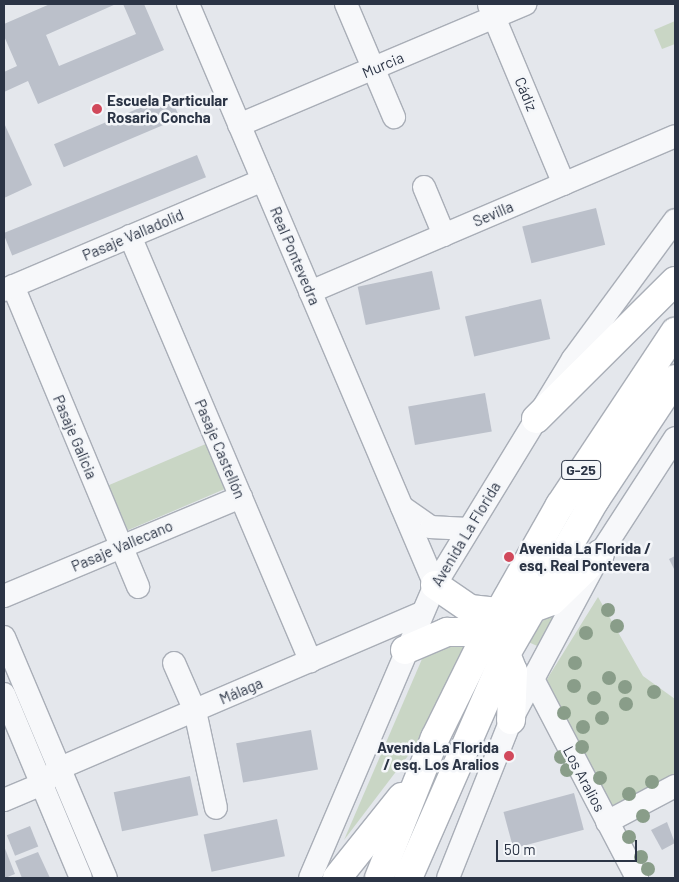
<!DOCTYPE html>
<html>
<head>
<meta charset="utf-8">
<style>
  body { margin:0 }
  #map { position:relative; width:679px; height:882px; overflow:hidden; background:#e4e7ec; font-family:Barlow,sans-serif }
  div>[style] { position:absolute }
  .green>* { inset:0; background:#c9d6c5; transform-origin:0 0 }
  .building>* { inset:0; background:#bbc0ca; transform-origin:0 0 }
  .roads { filter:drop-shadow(1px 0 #a9aeb7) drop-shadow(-1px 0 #a9aeb7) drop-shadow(0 1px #a9aeb7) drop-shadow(0 -1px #a9aeb7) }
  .minor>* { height:22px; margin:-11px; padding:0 11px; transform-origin:11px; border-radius:11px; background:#f7f8fa }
  .major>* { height:28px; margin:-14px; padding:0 14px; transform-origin:14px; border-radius:14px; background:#fff }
  .trees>* { width:14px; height:14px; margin:-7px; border-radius:50%; background:#899d89 }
  .dots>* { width:14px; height:14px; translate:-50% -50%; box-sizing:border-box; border:2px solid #f4f6f9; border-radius:50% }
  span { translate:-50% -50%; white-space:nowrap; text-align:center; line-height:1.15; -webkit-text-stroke:5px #f4f6f9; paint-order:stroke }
  .shield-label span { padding:1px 4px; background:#f4f6f9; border:1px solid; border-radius:4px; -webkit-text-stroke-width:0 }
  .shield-label { font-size:14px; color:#2b3445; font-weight:700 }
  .street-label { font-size:15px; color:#2b3445 }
  .poi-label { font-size:15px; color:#2b3445; font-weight:700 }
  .left { translate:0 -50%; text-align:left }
  .right { translate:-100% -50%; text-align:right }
  .frame { position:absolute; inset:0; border:5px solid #2b3445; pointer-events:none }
  .scale { position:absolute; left:496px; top:840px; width:141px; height:22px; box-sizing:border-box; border:2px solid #2b3445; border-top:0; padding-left:6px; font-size:15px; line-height:18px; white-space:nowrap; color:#2b3445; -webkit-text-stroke:4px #f4f6f9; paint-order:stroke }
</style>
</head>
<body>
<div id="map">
  <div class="green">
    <div style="clip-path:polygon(675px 21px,675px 44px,662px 49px,654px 30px)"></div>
    <div style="left:208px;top:443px;width:49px;height:108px;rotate:67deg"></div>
    <div style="clip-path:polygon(598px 597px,643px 676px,675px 699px,675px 775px,609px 810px,544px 684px)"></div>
    <div style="clip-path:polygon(547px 616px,553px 617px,542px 637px,549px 639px,544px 649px,526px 641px)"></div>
    <div style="clip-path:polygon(455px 641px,468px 644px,420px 740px,344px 840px,422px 659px)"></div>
  </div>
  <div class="building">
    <div style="clip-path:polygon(50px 4px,116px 4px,46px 35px,59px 66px,136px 34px,123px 4px,144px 4px,164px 50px,38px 104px,28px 81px,4px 92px,4px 72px,17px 66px,4px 36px,4px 24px)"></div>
    <div style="left:170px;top:95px;width:25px;height:126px;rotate:67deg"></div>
    <div style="clip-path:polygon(4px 123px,32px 185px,4px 198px)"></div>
    <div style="left:197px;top:155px;width:24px;height:209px;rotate:68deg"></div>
    <div style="left:596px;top:208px;width:38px;height:76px;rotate:76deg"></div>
    <div style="left:432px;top:271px;width:39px;height:76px;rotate:78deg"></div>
    <div style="left:541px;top:299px;width:41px;height:78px;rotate:77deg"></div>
    <div style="left:485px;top:393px;width:39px;height:78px;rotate:80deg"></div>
    <div style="clip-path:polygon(675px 556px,675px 571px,669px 559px)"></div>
    <div style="left:311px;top:730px;width:40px;height:76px;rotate:80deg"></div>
    <div style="left:190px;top:776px;width:40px;height:78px;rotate:78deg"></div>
    <div style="left:574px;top:793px;width:38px;height:73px;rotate:75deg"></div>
    <div style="left:277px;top:819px;width:38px;height:75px;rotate:78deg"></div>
    <div style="clip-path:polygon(667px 822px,675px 843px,662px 850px,651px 830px)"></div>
    <div style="left:30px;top:826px;width:22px;height:25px;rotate:68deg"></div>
    <div style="clip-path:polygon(4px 846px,15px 874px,5px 878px,4px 878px)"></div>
    <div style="clip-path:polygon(38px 852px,50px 878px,22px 878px,15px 861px)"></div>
  </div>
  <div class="roads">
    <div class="minor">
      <div style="left:188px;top:4px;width:631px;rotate:66.97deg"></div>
      <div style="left:346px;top:4px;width:123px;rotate:67deg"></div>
      <div style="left:489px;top:5px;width:194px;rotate:67.3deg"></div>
      <div style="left:239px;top:125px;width:311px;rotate:-22.9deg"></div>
      <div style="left:424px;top:187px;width:52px;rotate:67.4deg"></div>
      <div style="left:130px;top:236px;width:462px;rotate:67deg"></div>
      <div style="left:13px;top:286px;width:326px;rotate:67.4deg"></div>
      <div style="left:4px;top:290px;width:281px;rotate:-23deg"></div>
      <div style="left:310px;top:292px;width:397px;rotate:-23.1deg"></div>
      <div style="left:402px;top:507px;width:35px;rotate:35deg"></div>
      <div style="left:431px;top:527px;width:36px;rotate:3deg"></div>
      <div style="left:4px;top:596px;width:257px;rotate:-22.7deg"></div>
      <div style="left:4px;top:637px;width:262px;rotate:67.1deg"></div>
      <div style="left:174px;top:663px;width:52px;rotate:66.4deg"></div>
      <div style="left:195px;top:711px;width:99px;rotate:77.8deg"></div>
      <div style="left:533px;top:679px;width:225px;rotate:62.4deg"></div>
      <div style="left:4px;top:694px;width:199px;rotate:67.3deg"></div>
      <div style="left:4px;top:800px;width:41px;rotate:-22.8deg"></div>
      <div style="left:42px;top:784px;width:24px;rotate:-42deg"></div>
      <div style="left:60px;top:768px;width:393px;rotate:-23.2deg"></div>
      <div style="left:607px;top:822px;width:77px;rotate:-27.9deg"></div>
      <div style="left:310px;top:878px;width:319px;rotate:-66.9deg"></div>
      <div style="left:435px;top:585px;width:265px;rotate:-58.6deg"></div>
      <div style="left:573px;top:359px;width:172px;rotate:-53.7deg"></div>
      <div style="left:448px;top:878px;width:170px;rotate:-68.3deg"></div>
      <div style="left:511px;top:720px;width:188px;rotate:-61.8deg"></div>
      <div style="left:600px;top:554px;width:138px;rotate:-57.1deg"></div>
    </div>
    <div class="major">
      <div style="left:536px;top:419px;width:196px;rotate:-44.8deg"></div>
      <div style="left:435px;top:585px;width:42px;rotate:34.4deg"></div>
      <div style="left:470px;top:609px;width:46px;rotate:6.2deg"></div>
      <div style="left:516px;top:614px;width:38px;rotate:-20deg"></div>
      <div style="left:552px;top:601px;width:67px;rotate:-44.4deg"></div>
      <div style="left:405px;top:650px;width:46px;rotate:-23.2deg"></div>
      <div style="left:447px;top:632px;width:24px"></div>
      <div style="left:471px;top:632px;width:21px;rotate:23deg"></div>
      <div style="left:490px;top:640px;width:21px;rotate:41deg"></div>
      <div style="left:506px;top:654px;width:18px;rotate:68deg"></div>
      <div style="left:513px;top:671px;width:49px;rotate:92.3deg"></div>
      <div style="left:337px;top:878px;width:104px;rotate:-51.3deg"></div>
      <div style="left:379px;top:878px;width:151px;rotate:-68.2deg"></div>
      <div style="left:435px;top:738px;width:113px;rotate:-63.7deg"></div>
      <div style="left:485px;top:637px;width:152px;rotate:-60.4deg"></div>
      <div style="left:560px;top:505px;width:208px;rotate:-56.4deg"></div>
      <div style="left:408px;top:878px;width:244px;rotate:-66.4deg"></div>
      <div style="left:506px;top:654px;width:178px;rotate:-60deg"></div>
      <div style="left:595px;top:500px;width:145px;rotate:-56.5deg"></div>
    </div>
  </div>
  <div class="trees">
    <div style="left:608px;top:610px"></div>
    <div style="left:617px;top:626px"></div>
    <div style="left:586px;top:633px"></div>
    <div style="left:575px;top:663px"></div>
    <div style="left:609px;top:678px"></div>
    <div style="left:574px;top:686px"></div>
    <div style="left:625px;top:687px"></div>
    <div style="left:654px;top:692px"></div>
    <div style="left:594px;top:698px"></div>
    <div style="left:626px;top:704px"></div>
    <div style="left:564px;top:713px"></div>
    <div style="left:602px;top:718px"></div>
    <div style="left:583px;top:727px"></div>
    <div style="left:582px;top:747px"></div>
    <div style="left:561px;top:757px"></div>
    <div style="left:567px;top:770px"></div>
    <div style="left:600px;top:778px"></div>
    <div style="left:652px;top:782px"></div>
    <div style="left:629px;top:794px"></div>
    <div style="left:643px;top:816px"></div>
    <div style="left:629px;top:837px"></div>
    <div style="left:641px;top:857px"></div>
    <div style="left:648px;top:869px"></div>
  </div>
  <div class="dots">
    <div style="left:97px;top:109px;background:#d1495b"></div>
    <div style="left:509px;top:557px;background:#d1495b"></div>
    <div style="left:509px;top:756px;background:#d1495b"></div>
  </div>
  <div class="shield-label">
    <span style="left:581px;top:470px">G-25</span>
  </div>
  <div class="street-label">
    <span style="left:383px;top:65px;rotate:-23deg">Murcia</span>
    <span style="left:526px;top:94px;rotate:67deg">Cádiz</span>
    <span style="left:493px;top:214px;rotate:-23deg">Sevilla</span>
    <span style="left:133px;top:235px;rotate:-23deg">Pasaje Valladolid</span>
    <span style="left:295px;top:256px;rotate:67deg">Real Pontevedra</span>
    <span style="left:75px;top:437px;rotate:67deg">Pasaje Galicia</span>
    <span style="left:220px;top:449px;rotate:67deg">Pasaje Castellón</span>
    <span style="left:466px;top:534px;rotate:-59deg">Avenida La Florida</span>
    <span style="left:122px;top:546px;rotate:-23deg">Pasaje Vallecano</span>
    <span style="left:241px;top:691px;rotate:-23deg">Málaga</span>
    <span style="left:584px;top:779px;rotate:62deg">Los Aralios</span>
  </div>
  <div class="poi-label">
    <span class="left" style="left:107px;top:109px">Escuela Particular<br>Rosario Concha</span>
    <span class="left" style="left:519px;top:557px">Avenida La Florida /<br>esq. Real Pontevera</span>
    <span class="right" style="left:499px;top:756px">Avenida La Florida<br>/ esq. Los Aralios</span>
  </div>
  <div class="frame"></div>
  <div class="scale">50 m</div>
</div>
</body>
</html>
